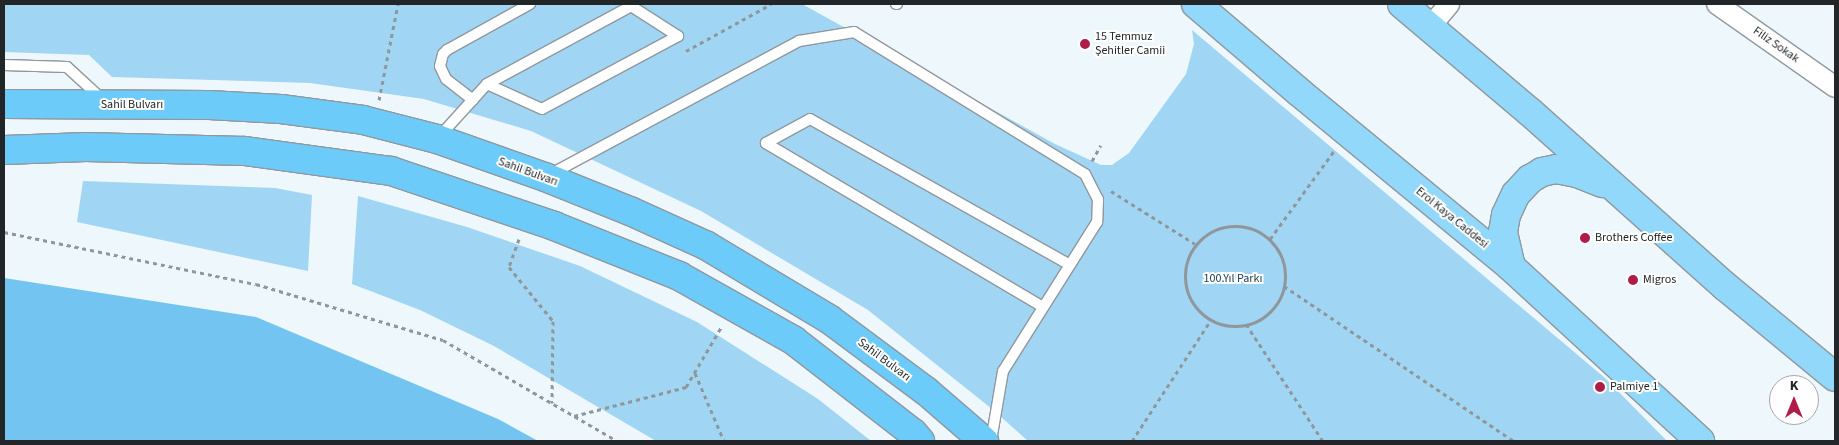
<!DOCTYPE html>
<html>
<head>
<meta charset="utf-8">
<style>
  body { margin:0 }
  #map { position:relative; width:1839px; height:445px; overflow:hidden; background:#edf7fc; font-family:"Source Sans 3",sans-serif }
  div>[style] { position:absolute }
  .green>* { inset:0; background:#a0d5f4 }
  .water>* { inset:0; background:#73c4f0 }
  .path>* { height:3px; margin-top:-1.5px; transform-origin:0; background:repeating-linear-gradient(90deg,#90979b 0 4px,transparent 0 8px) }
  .path>.ring { margin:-1.5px; padding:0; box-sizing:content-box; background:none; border:3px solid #90979b; border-radius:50% }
  .roads { filter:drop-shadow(1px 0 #90989e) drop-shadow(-1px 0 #90989e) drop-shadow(0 1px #90989e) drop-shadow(0 -1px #90989e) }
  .service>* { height:10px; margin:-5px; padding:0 5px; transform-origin:5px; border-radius:5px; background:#fff }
  .minor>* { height:20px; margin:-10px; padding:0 10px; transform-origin:10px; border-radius:10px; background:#fff }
  .primary>* { height:28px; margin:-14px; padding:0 14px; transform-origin:14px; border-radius:14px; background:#91d8fa }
  .trunk>* { height:28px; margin:-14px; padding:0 14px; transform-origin:14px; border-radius:14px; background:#6ccbf8 }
  .dots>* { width:14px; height:14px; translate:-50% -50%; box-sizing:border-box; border:2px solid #fff; border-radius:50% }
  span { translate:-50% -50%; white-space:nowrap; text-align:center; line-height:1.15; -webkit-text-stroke:4px #fff; paint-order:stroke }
  .poi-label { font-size:12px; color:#222628 }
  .left { translate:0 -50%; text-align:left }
  .street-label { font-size:12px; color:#222628 }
  .park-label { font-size:12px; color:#204356 }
  .frame { position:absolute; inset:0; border:5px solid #222628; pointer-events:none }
  .north { position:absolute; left:1769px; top:375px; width:50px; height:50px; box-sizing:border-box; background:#fff; border:1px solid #a7a8a9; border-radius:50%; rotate:0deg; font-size:14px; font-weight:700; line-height:20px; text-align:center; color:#222628 }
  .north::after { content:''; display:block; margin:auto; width:18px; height:22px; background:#af1c47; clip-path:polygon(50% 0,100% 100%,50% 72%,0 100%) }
</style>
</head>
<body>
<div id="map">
  <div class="green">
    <div style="clip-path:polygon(4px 4px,802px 4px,1055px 144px,1101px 165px,1112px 165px,1129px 153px,1186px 74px,1194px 44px,1192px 30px,1605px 378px,1667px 441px,1028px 441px,992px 409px,868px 310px,701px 211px,531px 131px,424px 99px,310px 83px,112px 77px,89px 55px,4px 52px)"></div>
    <div style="clip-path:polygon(83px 181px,275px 188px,312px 195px,308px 271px,77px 222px)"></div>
    <div style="clip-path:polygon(358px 196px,467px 227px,580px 266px,697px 322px,818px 399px,871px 441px,656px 441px,494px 346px,420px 310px,352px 284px)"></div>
  </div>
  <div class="water">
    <div style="clip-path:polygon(4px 278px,256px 317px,498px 419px,538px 441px,4px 441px)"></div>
  </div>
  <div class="path">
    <div style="left:686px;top:51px;width:97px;rotate:-28.9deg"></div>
    <div style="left:379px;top:100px;width:98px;rotate:-78.8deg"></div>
    <div style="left:1092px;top:161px;width:18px;rotate:-61deg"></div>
    <div style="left:1111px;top:191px;width:99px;rotate:32.2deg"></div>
    <div class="ring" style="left:1185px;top:226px;width:97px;height:97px"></div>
    <div style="left:4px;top:232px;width:257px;rotate:11.7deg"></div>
    <div style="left:256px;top:284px;width:195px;rotate:16.7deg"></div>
    <div style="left:443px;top:340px;width:201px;rotate:30.1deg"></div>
    <div style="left:519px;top:239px;width:30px;rotate:110deg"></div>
    <div style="left:509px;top:267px;width:70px;rotate:50.8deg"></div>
    <div style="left:553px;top:321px;width:82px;rotate:90.7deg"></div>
    <div style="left:1270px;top:239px;width:109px;rotate:-54deg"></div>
    <div style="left:1284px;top:286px;width:277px;rotate:34deg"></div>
    <div style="left:1246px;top:324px;width:140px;rotate:56.7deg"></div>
    <div style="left:695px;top:373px;width:74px;rotate:66.9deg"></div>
    <div style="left:574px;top:416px;width:116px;rotate:-14.5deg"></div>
    <div style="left:686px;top:387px;width:71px;rotate:-59.5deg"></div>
    <div style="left:1132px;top:441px;width:145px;rotate:-56.9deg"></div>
  </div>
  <div class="roads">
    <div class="service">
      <div style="left:896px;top:4px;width:1px"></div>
      <div style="left:4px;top:65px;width:63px;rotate:1.8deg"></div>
      <div style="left:67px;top:67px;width:49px;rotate:42.5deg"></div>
      <div style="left:473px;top:100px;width:34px;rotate:-142deg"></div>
      <div style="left:446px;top:79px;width:14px;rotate:-115deg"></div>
      <div style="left:440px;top:66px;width:12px;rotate:-76deg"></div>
      <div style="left:443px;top:54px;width:6px;rotate:-45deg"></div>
      <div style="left:447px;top:50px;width:95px;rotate:-29deg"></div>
      <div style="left:438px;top:138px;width:73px;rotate:-47.8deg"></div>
      <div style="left:487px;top:84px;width:164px;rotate:-28.4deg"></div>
      <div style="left:631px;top:6px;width:56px;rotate:32.6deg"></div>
      <div style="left:678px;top:36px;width:154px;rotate:151.8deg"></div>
      <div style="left:542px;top:109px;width:60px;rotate:-155.6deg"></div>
      <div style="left:549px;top:175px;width:284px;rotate:-28.2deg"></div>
      <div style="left:799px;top:41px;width:56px;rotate:-9.3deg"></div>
      <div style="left:854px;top:32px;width:271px;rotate:31.6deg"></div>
      <div style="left:1085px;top:174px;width:28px;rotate:63deg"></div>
      <div style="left:1098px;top:199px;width:23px;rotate:92deg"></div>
      <div style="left:1097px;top:222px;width:176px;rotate:122.2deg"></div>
      <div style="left:1003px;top:371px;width:71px;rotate:99.7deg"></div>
      <div style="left:1043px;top:307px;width:322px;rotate:-149.4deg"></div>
      <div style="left:766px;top:143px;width:50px;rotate:-28.6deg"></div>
      <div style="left:810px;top:119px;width:298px;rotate:29.3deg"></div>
    </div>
    <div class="minor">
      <div style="left:1717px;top:4px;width:144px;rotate:35.1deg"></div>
      <div style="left:1430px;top:27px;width:30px;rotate:-50deg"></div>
    </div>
    <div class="primary">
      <div style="left:1196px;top:4px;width:135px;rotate:40.5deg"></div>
      <div style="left:1299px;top:92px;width:275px;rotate:39.5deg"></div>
      <div style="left:1511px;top:267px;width:257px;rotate:42.6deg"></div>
      <div style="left:1402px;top:4px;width:167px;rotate:40.2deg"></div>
      <div style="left:1530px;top:112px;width:263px;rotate:41.8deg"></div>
      <div style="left:1726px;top:287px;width:141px;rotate:39.5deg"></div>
      <div style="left:1511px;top:267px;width:36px;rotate:-103deg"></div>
      <div style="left:1503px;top:232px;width:17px;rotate:-80deg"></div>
      <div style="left:1506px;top:215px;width:23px;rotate:-65deg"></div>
      <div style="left:1516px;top:194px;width:21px;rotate:-47deg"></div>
      <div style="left:1530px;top:179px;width:14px;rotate:-30deg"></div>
      <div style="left:1542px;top:172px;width:14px;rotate:-12deg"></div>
      <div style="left:1556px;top:169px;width:21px;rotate:11deg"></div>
      <div style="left:1577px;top:173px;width:27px;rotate:22deg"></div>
    </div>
    <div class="trunk">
      <div style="left:4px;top:104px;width:205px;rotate:0.3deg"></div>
      <div style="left:209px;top:105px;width:72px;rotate:3.2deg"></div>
      <div style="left:281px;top:109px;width:83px;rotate:7.6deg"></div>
      <div style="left:363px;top:120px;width:76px;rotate:14.4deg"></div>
      <div style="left:437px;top:139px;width:114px;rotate:19.4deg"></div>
      <div style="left:545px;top:177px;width:92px;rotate:21.8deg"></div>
      <div style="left:630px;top:211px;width:85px;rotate:24.4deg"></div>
      <div style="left:707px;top:246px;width:142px;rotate:30.9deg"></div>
      <div style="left:829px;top:319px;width:121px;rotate:36.6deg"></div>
      <div style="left:926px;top:391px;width:77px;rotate:40.8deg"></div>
      <div style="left:4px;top:150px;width:82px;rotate:-2.1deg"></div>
      <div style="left:86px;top:147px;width:159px;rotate:1.4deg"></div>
      <div style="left:245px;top:151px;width:147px;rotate:7.8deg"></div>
      <div style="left:391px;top:171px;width:172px;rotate:18.6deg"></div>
      <div style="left:554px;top:226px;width:135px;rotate:21.8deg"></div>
      <div style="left:679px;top:276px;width:131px;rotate:29.3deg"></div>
      <div style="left:793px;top:340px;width:152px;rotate:37.8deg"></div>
      <div style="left:913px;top:433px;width:11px;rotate:49deg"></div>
    </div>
  </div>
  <div class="dots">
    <div style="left:1085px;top:44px;background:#af1c47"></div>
    <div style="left:1585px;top:238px;background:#af1c47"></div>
    <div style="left:1633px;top:280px;background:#af1c47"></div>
    <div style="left:1600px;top:387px;background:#af1c47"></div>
  </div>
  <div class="poi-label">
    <span class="left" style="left:1095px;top:44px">15 Temmuz<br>Şehitler Camii</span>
    <span class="left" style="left:1595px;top:238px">Brothers Coffee</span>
    <span class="left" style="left:1643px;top:280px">Migros</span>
    <span class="left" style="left:1610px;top:387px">Palmiye 1</span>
  </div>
  <div class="street-label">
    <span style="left:1776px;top:45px;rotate:35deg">Filiz Sokak</span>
    <span style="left:132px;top:105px">Sahil Bulvarı</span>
    <span style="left:528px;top:172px;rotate:20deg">Sahil Bulvarı</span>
    <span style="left:1452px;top:218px;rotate:39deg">Erol Kaya Caddesi</span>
    <span style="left:884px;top:360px;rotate:37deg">Sahil Bulvarı</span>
  </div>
  <div class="park-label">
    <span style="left:1233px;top:279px">100.Yıl Parkı</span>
  </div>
  <div class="frame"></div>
  <div class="north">K</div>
</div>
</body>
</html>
